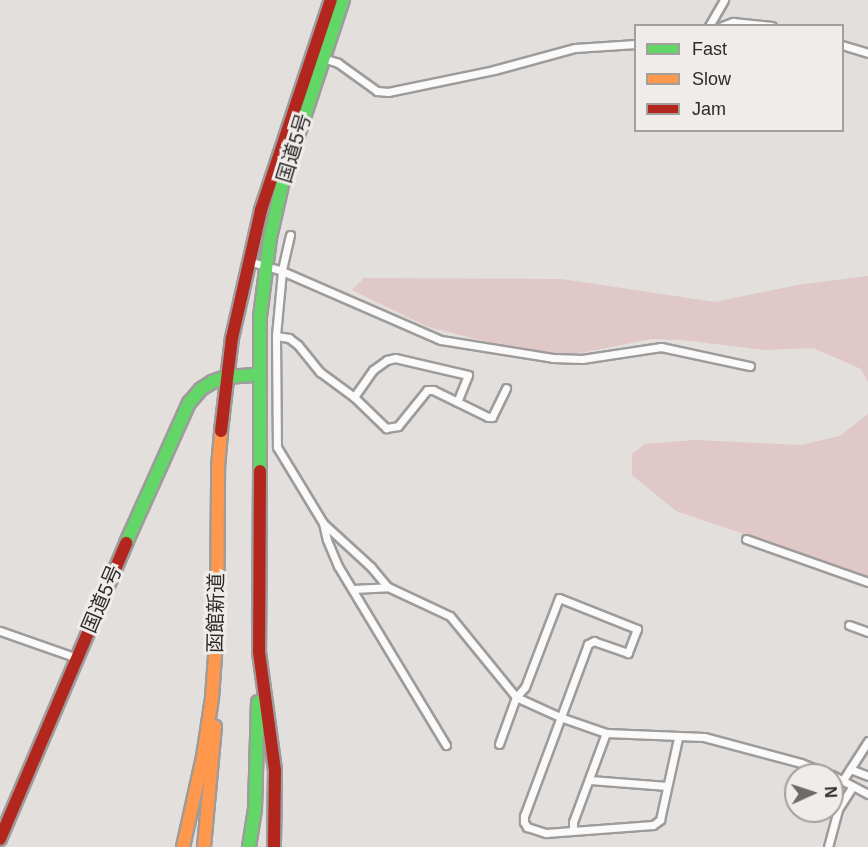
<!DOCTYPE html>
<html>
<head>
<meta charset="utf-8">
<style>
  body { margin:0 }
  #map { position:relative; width:868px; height:847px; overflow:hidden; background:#e2dfdd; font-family:Arial,"Noto Sans JP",sans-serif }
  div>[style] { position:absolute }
  .green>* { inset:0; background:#e0c7c8 }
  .roads { filter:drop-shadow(2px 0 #9e9c9b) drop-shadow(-2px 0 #9e9c9b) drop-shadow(0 2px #9e9c9b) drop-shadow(0 -2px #9e9c9b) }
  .street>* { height:7px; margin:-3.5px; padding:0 3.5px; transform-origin:3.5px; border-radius:3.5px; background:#fbfafa }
  .fast>* { height:12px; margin:-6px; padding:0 6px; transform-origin:6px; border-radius:6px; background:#63d668 }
  .slow>* { height:12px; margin:-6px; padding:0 6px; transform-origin:6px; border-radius:6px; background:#ff974d }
  .jam>* { height:12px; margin:-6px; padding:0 6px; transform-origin:6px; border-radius:6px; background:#b3261e }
  span { translate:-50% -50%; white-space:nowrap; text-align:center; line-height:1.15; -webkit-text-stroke:6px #f0ece9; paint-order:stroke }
  .street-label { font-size:20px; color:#2d2c2b }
  .legend { position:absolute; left:634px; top:24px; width:210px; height:108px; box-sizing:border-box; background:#f0ece9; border:2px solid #a29f9d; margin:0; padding:8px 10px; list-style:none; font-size:18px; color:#2d2c2b }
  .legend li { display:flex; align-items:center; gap:12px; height:30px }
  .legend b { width:30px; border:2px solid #a29f9d }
  .north { position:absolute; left:784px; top:763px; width:60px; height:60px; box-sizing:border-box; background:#f0ece9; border:2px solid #a29f9d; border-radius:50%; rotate:87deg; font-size:16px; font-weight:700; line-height:24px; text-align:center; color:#2d2c2b }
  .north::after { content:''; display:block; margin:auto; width:21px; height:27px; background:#6c6b69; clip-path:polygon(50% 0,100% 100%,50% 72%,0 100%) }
</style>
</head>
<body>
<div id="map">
  <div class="green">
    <div style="clip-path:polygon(868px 276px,868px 382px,861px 369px,813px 348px,765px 350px,682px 340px,651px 339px,571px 355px,532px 353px,428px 327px,352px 290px,364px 278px,562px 279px,715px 302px,797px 285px)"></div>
    <div style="clip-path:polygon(868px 414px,868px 576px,676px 511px,632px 475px,632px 454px,645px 444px,695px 440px,801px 445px,840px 436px)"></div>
  </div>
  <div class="roads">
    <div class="street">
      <div style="left:709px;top:26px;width:30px;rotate:-60deg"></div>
      <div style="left:722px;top:26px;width:12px;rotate:-20deg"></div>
      <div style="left:733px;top:22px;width:39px;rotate:6deg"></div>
      <div style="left:842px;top:45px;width:27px;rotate:17deg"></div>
      <div style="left:320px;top:57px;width:19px;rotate:18deg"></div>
      <div style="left:338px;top:63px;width:48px;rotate:35.7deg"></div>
      <div style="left:377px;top:91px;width:11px;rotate:5deg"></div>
      <div style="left:388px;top:92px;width:108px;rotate:-11.7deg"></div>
      <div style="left:494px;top:70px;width:84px;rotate:-15.2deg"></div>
      <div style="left:575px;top:48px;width:61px;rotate:-3.8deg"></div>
      <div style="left:290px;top:235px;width:37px;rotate:103deg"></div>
      <div style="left:282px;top:271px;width:65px;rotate:95.3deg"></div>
      <div style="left:276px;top:336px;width:111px;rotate:89.5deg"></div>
      <div style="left:277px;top:447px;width:89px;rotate:58.8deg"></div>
      <div style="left:323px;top:523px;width:65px;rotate:42.5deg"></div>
      <div style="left:371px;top:567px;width:26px;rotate:50deg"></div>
      <div style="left:388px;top:587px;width:68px;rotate:25.1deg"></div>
      <div style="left:450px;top:616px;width:104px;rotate:50.8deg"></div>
      <div style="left:516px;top:697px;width:48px;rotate:24.4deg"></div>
      <div style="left:560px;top:717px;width:49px;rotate:19.2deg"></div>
      <div style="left:606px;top:733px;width:98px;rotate:2.3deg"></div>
      <div style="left:704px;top:737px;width:100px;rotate:15deg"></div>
      <div style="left:801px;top:763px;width:32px;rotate:22deg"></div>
      <div style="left:248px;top:261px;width:35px;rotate:16deg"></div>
      <div style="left:282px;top:271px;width:173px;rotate:23.5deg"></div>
      <div style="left:441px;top:340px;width:113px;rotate:9.1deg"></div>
      <div style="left:553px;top:358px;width:29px;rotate:2deg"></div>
      <div style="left:582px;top:359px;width:80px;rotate:-8.6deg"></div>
      <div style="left:661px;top:347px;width:91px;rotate:12.1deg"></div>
      <div style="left:276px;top:336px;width:13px;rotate:9deg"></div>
      <div style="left:289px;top:338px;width:11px;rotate:38deg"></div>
      <div style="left:298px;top:345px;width:35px;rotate:51deg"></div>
      <div style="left:320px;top:372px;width:42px;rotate:36.3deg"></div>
      <div style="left:354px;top:397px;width:45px;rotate:44.1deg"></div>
      <div style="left:386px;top:428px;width:12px;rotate:-9deg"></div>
      <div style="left:398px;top:426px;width:46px;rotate:-51.1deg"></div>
      <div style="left:427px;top:390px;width:6px"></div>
      <div style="left:433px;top:390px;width:61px;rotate:26.1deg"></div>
      <div style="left:488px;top:417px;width:4px"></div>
      <div style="left:492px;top:417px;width:32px;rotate:-64deg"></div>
      <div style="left:354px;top:397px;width:33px;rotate:-55deg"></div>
      <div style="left:373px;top:370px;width:17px;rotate:-36deg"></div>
      <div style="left:387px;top:360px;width:8px;rotate:-14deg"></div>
      <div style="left:395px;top:358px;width:75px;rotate:13.1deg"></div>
      <div style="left:468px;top:375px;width:29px;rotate:112deg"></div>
      <div style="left:323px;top:523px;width:17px;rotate:77deg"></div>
      <div style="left:327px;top:540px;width:28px;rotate:67deg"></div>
      <div style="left:338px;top:566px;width:209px;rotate:58.9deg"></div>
      <div style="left:746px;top:539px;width:129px;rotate:19.4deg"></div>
      <div style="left:353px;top:589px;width:35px;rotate:-3deg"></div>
      <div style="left:849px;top:625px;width:20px;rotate:20deg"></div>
      <div style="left:0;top:631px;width:82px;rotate:19.3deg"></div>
      <div style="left:499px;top:744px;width:50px;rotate:-70.1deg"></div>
      <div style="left:516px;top:697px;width:13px;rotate:-48deg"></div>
      <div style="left:525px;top:687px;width:95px;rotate:-69.1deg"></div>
      <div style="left:559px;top:598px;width:84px;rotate:21.7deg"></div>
      <div style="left:637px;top:629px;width:26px;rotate:111deg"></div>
      <div style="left:628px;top:653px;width:36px;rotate:-161deg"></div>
      <div style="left:594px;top:641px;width:7px;rotate:153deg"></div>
      <div style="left:588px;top:644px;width:184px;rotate:110.4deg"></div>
      <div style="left:524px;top:816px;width:6px;rotate:90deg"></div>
      <div style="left:524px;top:822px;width:6px;rotate:59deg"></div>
      <div style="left:527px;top:827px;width:20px;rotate:18deg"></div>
      <div style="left:546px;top:833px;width:107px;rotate:-4.3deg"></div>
      <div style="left:653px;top:825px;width:9px;rotate:-36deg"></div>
      <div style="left:660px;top:820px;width:84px;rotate:-77.6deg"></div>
      <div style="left:850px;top:769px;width:19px;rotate:21deg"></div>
      <div style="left:832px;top:775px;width:41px;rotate:27.8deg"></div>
      <div style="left:590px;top:780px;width:77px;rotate:4.5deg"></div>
      <div style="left:843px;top:780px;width:46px;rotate:-57.3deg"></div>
      <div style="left:573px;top:830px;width:8px;rotate:-90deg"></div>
      <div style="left:573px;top:822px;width:95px;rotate:-69.7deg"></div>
      <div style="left:828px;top:847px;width:39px;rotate:-75deg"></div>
      <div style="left:838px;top:809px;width:27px;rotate:-57deg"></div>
    </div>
    <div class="fast">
      <div style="left:260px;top:471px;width:154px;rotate:-90deg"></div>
      <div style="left:260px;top:317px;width:80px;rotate:-82.8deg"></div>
      <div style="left:270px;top:238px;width:58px;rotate:-77.2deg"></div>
      <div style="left:283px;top:181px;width:191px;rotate:-71.7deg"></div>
      <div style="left:126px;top:543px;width:154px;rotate:-65.8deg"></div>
      <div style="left:189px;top:403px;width:18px;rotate:-49deg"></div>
      <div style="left:201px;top:389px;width:13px;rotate:-32deg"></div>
      <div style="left:212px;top:382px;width:15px;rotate:-20deg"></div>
      <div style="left:226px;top:377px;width:32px;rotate:-4deg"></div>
      <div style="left:249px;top:847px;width:38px;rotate:-81deg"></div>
      <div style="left:255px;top:809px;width:107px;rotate:-88.4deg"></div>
    </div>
    <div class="slow">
      <div style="left:183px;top:847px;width:92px;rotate:-77.5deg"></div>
      <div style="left:203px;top:757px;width:60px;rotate:-81.3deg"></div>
      <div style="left:212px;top:698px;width:70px;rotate:-85.9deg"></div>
      <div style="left:217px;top:628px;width:161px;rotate:-89.6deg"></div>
      <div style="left:218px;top:467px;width:36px;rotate:-85deg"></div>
      <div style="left:204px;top:847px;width:121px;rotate:-84.8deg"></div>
    </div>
    <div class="jam">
      <div style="left:221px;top:431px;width:94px;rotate:-83.3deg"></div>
      <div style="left:232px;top:338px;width:131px;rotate:-77.2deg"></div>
      <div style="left:261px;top:210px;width:221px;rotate:-71.6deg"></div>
      <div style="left:260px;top:471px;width:181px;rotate:90.3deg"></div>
      <div style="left:259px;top:652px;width:120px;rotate:82.3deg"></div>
      <div style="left:275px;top:771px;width:76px;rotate:90.8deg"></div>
      <div style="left:0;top:839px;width:322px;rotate:-66.9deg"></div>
    </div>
  </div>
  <div class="street-label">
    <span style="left:294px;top:148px;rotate:-73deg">国道5号</span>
    <span style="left:102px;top:599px;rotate:-67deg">国道5号</span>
    <span style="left:216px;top:613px;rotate:-89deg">函館新道</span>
  </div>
  <ul class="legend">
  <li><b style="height:8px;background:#63d668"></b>Fast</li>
  <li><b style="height:8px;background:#ff974d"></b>Slow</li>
  <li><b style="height:8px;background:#b3261e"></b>Jam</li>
  </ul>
  <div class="north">N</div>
</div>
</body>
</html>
